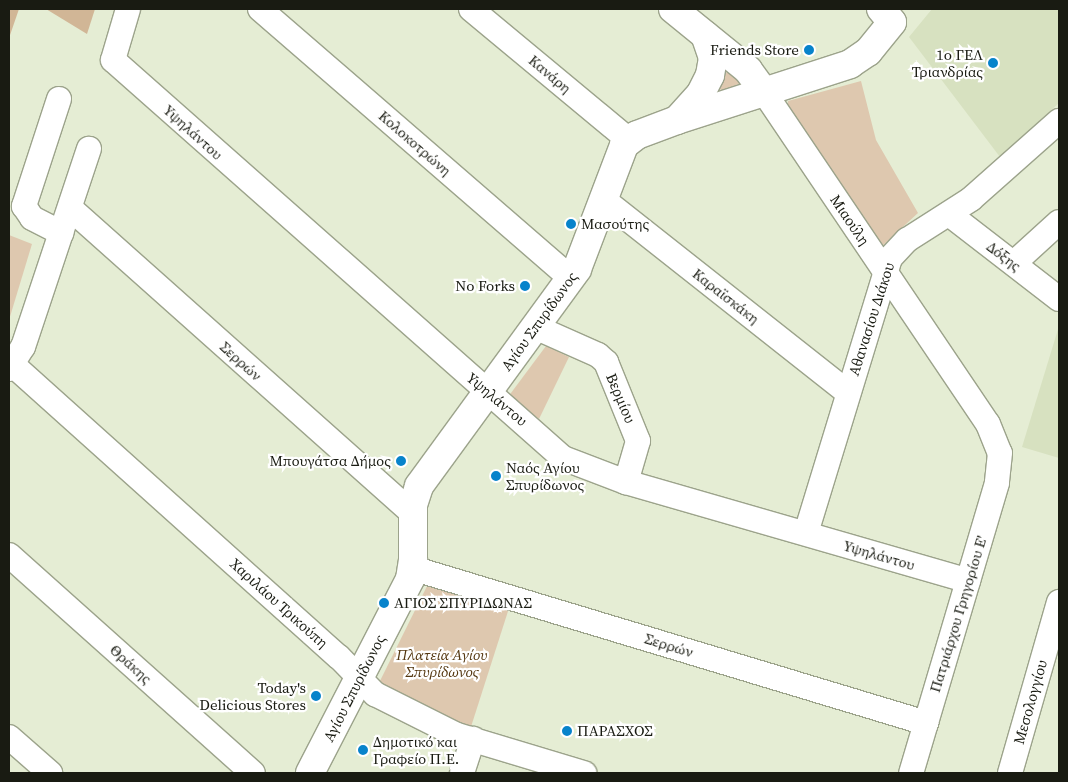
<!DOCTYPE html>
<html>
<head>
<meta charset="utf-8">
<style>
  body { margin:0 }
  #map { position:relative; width:1068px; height:782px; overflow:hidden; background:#e5edd4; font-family:"Source Serif 4",serif }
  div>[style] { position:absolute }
  .built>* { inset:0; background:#d7e1c0 }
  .green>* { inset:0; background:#dec8af }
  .forest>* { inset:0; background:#d1b696 }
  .roads { filter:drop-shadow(1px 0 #9ca38b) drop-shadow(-1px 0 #9ca38b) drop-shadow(0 1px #9ca38b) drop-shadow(0 -1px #9ca38b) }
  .street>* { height:24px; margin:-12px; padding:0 12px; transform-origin:12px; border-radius:12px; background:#fff }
  .secondary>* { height:28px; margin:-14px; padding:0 14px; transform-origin:14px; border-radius:14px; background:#fff }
  .dots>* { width:14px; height:14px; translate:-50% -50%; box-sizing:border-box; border:2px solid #fff; border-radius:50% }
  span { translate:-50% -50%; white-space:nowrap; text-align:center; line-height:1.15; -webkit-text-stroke:4.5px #fff; paint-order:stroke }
  .poi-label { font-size:15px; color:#191b12 }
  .right { translate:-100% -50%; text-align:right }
  .left { translate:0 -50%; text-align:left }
  .street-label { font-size:15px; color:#191b12 }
  .park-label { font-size:15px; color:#543710; font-style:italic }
  .frame { position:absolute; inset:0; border:10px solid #191b12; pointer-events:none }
</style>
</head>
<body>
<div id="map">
  <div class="built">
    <div style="clip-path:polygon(932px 9px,1059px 9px,1059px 103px,1000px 157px,909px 37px)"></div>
    <div style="clip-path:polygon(1059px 326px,1059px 458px,1022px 447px)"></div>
  </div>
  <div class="green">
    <div style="clip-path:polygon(729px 67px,743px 82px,722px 91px,719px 88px)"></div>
    <div style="clip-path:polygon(861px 81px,876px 140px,918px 213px,880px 248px,787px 113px,788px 101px)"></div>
    <div style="clip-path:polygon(9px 235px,32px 244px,9px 320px)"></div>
    <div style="clip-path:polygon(546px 346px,569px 357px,539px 419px,508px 397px)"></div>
    <div style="clip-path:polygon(431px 578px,511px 602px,469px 733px,377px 687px)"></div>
  </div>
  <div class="forest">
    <div style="clip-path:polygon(9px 9px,19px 9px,9px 38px)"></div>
    <div style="clip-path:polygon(46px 9px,95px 9px,87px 34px)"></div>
  </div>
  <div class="roads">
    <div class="street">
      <div style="left:128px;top:9px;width:53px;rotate:106.4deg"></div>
      <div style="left:113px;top:60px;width:601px;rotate:41.49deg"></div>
      <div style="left:563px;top:458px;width:67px;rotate:20.9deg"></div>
      <div style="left:626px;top:482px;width:356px;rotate:16.1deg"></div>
      <div style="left:260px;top:9px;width:411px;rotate:40.9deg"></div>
      <div style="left:471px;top:9px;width:205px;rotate:39.7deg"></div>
      <div style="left:764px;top:92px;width:400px;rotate:56deg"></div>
      <div style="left:988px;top:424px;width:31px;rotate:68deg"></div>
      <div style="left:1000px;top:453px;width:30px;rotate:96deg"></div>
      <div style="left:997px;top:483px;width:302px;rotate:106.5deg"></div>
      <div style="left:59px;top:99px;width:113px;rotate:108.1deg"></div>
      <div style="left:24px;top:206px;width:14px;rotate:56deg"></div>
      <div style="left:32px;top:218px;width:33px;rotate:27deg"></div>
      <div style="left:604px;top:200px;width:311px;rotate:38.3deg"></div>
      <div style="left:70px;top:208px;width:460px;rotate:41.7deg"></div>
      <div style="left:949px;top:214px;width:139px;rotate:37.7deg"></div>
      <div style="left:1014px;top:263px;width:61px;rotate:-42.3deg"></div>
      <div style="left:535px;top:327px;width:69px;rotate:24deg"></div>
      <div style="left:598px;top:355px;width:11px;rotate:41deg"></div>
      <div style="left:606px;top:362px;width:85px;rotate:67.9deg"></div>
      <div style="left:638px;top:441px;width:43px;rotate:106.3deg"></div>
      <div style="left:13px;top:365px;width:438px;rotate:41.9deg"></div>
      <div style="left:339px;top:657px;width:52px;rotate:45.8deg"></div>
      <div style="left:375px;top:694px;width:92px;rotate:26.6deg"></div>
      <div style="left:457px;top:735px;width:133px;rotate:16.7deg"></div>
      <div style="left:9px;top:369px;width:26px;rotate:-58deg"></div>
      <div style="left:23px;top:347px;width:209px;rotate:-71.6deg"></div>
      <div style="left:806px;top:533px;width:288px;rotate:-73deg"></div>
      <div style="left:890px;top:258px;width:25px;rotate:-47deg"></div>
      <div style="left:907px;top:240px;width:76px;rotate:-32.6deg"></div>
      <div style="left:971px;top:199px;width:118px;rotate:-41.6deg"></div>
      <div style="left:9px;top:555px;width:327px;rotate:41.8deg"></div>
      <div style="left:412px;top:568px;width:537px;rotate:16.78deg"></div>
      <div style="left:9px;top:737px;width:55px;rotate:41.3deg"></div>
      <div style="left:462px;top:773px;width:36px;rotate:-72deg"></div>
      <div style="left:1010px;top:773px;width:178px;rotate:-74deg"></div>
    </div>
    <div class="secondary">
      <div style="left:673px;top:9px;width:97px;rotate:39.1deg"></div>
      <div style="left:748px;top:70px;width:27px;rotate:54deg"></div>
      <div style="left:677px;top:120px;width:36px;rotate:-48deg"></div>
      <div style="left:701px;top:93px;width:20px;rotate:-63deg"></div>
      <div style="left:710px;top:75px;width:17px;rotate:-80deg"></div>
      <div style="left:713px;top:58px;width:24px;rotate:-109deg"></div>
      <div style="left:310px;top:773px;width:218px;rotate:-62.7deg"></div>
      <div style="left:410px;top:579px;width:20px;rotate:-81deg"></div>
      <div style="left:413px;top:559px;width:54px;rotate:-90deg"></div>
      <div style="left:413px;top:505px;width:20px;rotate:-72deg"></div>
      <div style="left:419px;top:486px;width:268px;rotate:-53.9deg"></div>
      <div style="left:577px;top:269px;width:133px;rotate:-69.2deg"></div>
      <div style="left:624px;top:145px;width:16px;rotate:-38deg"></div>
      <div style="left:637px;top:135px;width:43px;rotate:-20.6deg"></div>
      <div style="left:677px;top:120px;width:182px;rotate:-17.9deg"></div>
      <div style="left:850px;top:64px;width:22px;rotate:-34deg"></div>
      <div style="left:868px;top:52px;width:38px;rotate:-51deg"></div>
      <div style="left:892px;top:22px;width:17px;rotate:-130deg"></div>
    </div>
  </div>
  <div class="dots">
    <div style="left:809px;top:50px;background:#0783cb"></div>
    <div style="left:993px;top:63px;background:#0783cb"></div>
    <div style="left:571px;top:224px;background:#0783cb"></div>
    <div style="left:525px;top:286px;background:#0783cb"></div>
    <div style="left:401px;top:461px;background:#0783cb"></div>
    <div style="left:496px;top:476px;background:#0783cb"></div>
    <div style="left:384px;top:603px;background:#0783cb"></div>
    <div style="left:316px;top:696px;background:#0783cb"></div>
    <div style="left:567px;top:731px;background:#0783cb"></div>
    <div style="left:363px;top:750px;background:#0783cb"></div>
  </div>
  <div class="poi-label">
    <span class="right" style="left:799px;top:50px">Friends Store</span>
    <span class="right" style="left:983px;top:63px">1o ΓΕΛ<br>Τριανδρίας</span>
    <span class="left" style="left:581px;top:224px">Μασούτης</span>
    <span class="right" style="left:515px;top:286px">No Forks</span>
    <span class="right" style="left:391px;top:461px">Μπουγάτσα Δήμος</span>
    <span class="left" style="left:506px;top:476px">Ναός Αγίου<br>Σπυρίδωνος</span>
    <span class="left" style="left:394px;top:603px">ΑΓΙΟΣ ΣΠΥΡΙΔΩΝΑΣ</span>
    <span class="right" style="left:306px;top:696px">Today's<br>Delicious Stores</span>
    <span class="left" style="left:577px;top:731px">ΠΑΡΑΣΧΟΣ</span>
    <span class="left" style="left:373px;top:750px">Δημοτικό και<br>Γραφείο Π.Ε.</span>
  </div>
  <div class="street-label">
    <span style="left:550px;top:74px;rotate:40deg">Κανάρη</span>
    <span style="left:193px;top:132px;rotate:42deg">Υψηλάντου</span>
    <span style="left:415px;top:143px;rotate:41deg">Κολοκοτρώνη</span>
    <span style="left:850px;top:220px;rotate:56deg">Μιαούλη</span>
    <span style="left:1004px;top:256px;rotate:37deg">Δόξης</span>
    <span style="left:726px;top:296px;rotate:38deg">Καραϊσκάκη</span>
    <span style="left:871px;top:319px;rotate:-72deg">Αθανασίου Διάκου</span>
    <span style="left:539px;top:321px;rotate:-54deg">Αγίου Σπυρίδωνος</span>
    <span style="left:241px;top:361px;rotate:42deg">Σερρών</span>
    <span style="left:621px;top:398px;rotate:67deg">Βερμίου</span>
    <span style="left:497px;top:399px;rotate:40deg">Υψηλάντου</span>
    <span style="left:879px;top:555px;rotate:16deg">Υψηλάντου</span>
    <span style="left:279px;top:603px;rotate:42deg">Χαριλάου Τρικούπη</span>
    <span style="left:958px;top:614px;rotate:-73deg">Πατριάρχου Γρηγορίου Ε'</span>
    <span style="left:669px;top:645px;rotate:17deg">Σερρών</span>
    <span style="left:131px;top:664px;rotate:42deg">Θράκης</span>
    <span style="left:354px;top:688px;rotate:-63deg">Αγίου Σπυρίδωνος</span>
    <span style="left:1030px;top:702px;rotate:-74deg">Μεσολογγίου</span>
  </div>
  <div class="park-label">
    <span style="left:442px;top:663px">Πλατεία Αγίου<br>Σπυρίδωνος</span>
  </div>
  <div class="frame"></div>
</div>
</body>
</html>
